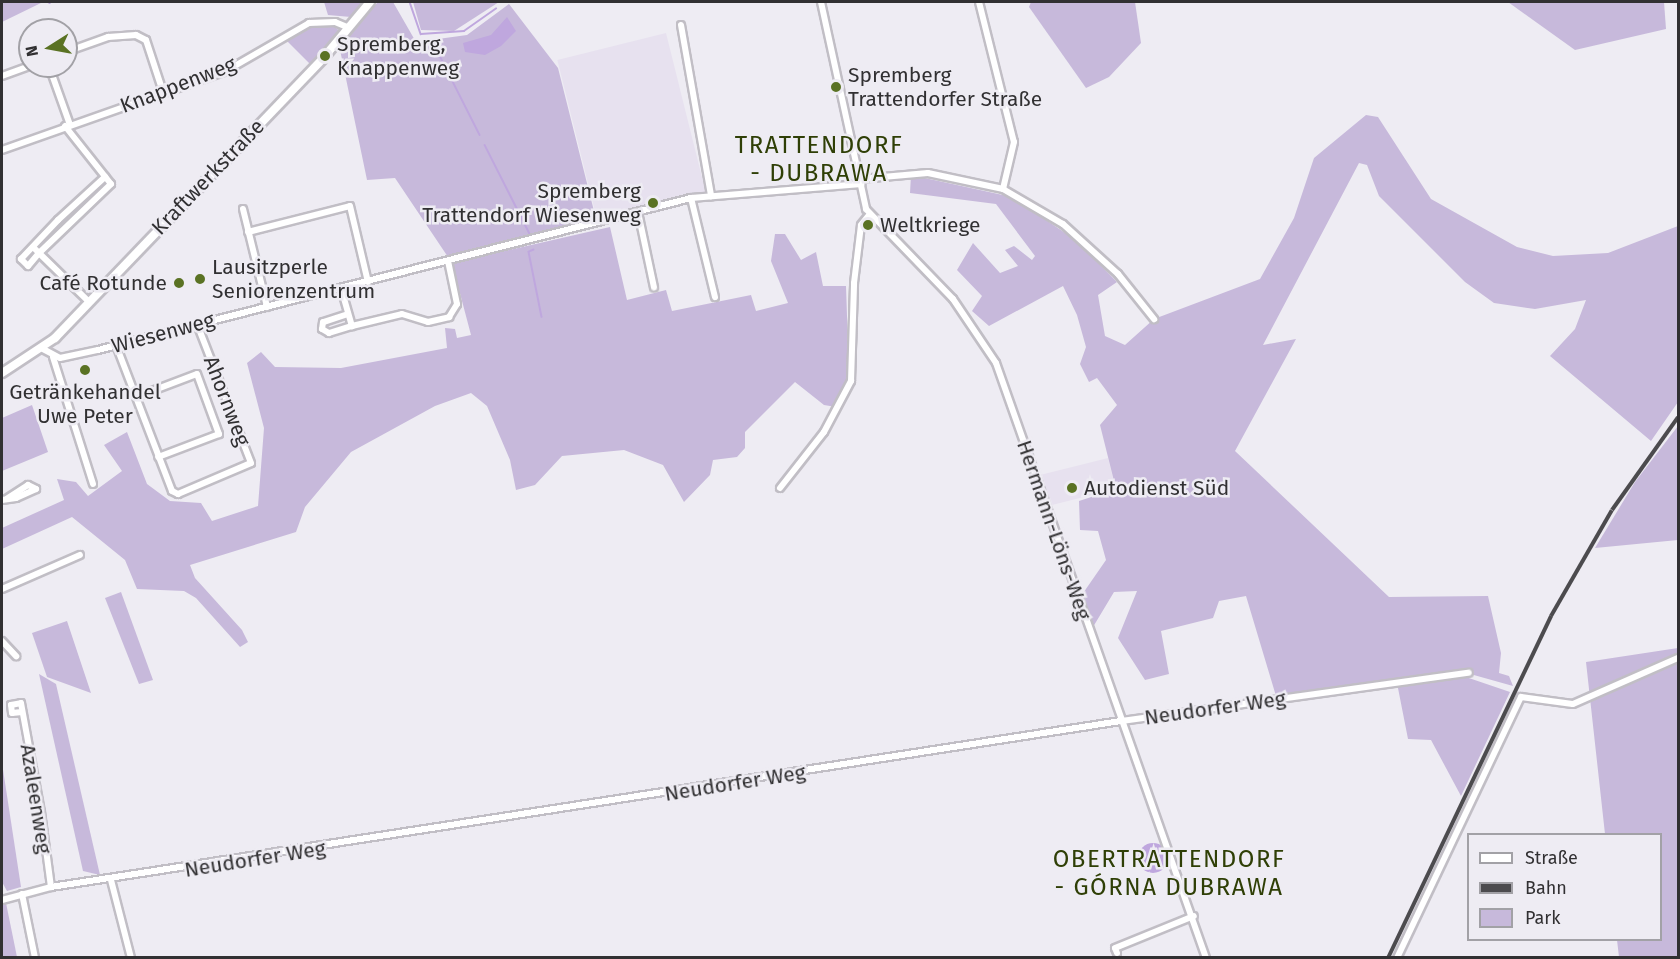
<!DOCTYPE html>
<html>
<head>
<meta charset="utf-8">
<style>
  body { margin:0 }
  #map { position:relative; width:1680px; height:959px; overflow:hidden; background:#eeecf3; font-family:"Fira Sans",sans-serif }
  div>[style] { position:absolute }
  .built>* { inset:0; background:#e7e1ef; transform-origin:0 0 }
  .green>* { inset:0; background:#c7b9db }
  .water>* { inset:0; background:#bfa7de }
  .round { border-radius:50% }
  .stream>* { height:1.5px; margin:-0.75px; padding:0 0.75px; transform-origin:0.75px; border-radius:0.75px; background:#bfa7de }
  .roads { filter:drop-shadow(2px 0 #c1bec5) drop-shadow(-2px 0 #c1bec5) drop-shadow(0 2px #c1bec5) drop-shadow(0 -2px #c1bec5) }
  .minor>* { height:6px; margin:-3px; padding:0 3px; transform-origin:3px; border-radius:3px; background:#fff }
  .secondary>* { height:8px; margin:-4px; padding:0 4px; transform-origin:4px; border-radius:4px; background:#fff }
  .rail>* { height:4px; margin-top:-2px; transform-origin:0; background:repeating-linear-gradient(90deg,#eeecf3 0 4.5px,#4c4b4e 0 9px); box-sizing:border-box; border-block:2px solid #4c4b4e }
  .dots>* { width:16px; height:16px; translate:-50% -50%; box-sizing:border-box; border:3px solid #eeecf3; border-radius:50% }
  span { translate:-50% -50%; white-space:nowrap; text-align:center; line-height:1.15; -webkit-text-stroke:5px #eeecf3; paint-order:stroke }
  .poi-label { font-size:21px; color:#313032 }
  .left { translate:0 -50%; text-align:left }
  .right { translate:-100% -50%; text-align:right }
  .street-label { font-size:21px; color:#313032 }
  .quarter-label { font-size:24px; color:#2f3f06; letter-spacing:1.5px }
  .frame { position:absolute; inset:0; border:3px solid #313032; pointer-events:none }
  .legend { position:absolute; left:1467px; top:833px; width:195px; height:108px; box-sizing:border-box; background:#eeecf3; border:2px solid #a2a1a6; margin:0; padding:8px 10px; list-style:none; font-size:18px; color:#313032 }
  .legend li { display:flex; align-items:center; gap:12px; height:30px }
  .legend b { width:30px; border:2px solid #a2a1a6 }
  .north { position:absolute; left:18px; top:18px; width:60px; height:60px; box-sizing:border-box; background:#eeecf3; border:2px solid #a2a1a6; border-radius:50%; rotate:259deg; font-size:16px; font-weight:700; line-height:24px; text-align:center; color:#313032 }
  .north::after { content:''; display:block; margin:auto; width:21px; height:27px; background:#5a7223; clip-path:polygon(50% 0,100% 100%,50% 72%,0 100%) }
</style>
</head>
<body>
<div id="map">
  <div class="built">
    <div style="left:666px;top:33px;width:165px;height:112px;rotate:76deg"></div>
    <div style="left:1108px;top:458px;width:32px;height:73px;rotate:76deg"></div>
  </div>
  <div class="green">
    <div style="clip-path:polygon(2px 2px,43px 2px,2px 22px)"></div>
    <div style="clip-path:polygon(324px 2px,362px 2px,351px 17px,328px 15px)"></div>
    <div style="clip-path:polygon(378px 2px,393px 2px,416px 42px,467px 35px,509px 4px,558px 68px,596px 219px,448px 257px,395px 178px,367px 180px,339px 45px)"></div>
    <div style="clip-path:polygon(413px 2px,499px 2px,454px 31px,421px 30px)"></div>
    <div style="clip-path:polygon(1031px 2px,1135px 2px,1141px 43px,1109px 77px,1086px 88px,1029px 7px)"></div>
    <div style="clip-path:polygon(1508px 2px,1664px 2px,1666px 29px,1575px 50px)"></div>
    <div style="clip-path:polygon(330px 23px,341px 32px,310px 64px,286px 40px,310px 24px)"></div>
    <div style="clip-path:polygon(1366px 115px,1378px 117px,1431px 199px,1517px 247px,1553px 256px,1608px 253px,1678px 226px,1678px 402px,1651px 441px,1550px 356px,1575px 329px,1586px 300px,1535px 309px,1494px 303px,1465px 282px,1379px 196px,1367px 165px,1359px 163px,1263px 345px,1296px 339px,1235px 451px,1389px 597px,1488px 596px,1501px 653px,1499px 673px,1509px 676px,1513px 686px,1456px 670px,1276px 696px,1246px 596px,1219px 601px,1213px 618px,1161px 631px,1169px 674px,1145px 680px,1118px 638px,1137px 591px,1114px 592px,1090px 632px,1079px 599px,1106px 560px,1098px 531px,1080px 530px,1079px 501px,1116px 489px,1100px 425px,1117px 405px,1097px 378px,1089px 382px,1080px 364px,1086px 347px,1077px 315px,1063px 286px,989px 326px,972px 311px,982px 296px,957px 270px,973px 243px,1000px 273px,1018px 266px,1005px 250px,1014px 246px,1032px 260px,1035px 256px,996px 204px,910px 193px,911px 175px,1012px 197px,1077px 241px,1117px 282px,1098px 295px,1105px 336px,1125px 345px,1154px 319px,1260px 279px,1294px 218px,1314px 158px)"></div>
    <div style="clip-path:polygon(610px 227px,627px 300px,666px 290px,672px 311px,751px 295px,756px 311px,788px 303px,771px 261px,775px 234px,785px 234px,801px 260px,816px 252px,823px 286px,846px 286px,849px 375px,836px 407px,824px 405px,795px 382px,745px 432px,745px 448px,737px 457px,713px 460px,710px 475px,684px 502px,663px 465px,624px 450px,562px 456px,535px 485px,516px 490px,510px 460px,487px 406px,471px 393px,435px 406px,351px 452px,305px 507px,296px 532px,190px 565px,195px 578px,242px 630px,248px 642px,240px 647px,196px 598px,184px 591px,137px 589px,125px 560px,72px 517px,2px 549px,2px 528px,64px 500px,57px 479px,76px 482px,88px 496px,122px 471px,104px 445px,127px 432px,147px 484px,170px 501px,201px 503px,212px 521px,258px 506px,264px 428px,247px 363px,261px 352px,275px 367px,341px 368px,447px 348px,445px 328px,455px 329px,457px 338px,471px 335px,452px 263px)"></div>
    <div style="clip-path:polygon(32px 405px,48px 452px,2px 471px,2px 418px)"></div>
    <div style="clip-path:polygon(1678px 426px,1678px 540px,1595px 548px,1635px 482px)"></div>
    <div style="clip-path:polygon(121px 592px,153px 680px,139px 684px,105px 598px)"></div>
    <div style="clip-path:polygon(67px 621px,91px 693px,47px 677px,32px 633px)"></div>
    <div style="clip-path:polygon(1678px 648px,1678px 957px,1619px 957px,1617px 940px,1660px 940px,1660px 834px,1605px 834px,1586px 662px)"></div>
    <div style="clip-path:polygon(39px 674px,56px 684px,100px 875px,83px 871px)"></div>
    <div style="clip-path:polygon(1460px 675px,1510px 692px,1461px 796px,1431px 740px,1408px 739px,1397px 683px)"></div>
    <div style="clip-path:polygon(2px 763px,21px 887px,7px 891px,2px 882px)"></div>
    <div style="clip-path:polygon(6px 903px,17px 957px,2px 957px,2px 905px)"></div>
  </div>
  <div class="water">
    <div style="clip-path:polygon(507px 17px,516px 31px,501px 46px,485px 55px,465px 52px,463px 43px,491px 35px)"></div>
    <div class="round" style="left:1138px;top:843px;width:30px;height:30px"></div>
  </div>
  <div class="stream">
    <div style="left:48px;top:2px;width:2px;rotate:27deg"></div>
    <div style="left:410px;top:2px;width:34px;rotate:71deg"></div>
    <div style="left:421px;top:34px;width:43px;rotate:-4deg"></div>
    <div style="left:464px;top:31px;width:39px;rotate:-35deg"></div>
    <div style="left:433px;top:42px;width:104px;rotate:63.2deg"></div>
    <div style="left:485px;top:145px;width:100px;rotate:63.2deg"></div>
    <div style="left:534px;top:250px;width:5px;rotate:158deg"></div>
    <div style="left:529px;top:252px;width:66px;rotate:78.7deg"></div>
  </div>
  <div class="roads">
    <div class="minor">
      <div style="left:821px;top:2px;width:212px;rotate:77.7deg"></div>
      <div style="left:866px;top:209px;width:125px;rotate:46deg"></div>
      <div style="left:953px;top:299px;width:77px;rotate:56.1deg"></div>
      <div style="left:996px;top:363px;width:631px;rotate:70.56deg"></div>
      <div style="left:979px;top:2px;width:144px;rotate:76deg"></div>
      <div style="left:1014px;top:142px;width:48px;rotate:103.2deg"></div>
      <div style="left:681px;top:25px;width:174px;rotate:80deg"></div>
      <div style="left:66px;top:52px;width:45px;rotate:-19.7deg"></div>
      <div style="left:108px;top:37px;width:28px;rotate:-4deg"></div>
      <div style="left:136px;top:35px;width:11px;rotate:27deg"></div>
      <div style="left:146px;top:40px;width:55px;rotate:71.9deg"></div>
      <div style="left:49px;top:66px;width:63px;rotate:70.4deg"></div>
      <div style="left:2px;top:76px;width:30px;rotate:-20deg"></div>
      <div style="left:65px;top:126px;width:74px;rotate:51.6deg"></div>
      <div style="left:111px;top:184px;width:100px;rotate:136.2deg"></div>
      <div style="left:39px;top:253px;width:70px;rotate:44.4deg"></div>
      <div style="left:2px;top:150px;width:238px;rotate:-19.4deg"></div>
      <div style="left:226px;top:71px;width:96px;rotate:-30deg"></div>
      <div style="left:309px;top:23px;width:26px;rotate:-2deg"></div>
      <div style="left:335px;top:22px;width:15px;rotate:23deg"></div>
      <div style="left:860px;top:179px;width:68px;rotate:-5deg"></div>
      <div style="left:928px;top:173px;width:77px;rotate:12deg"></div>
      <div style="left:1003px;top:189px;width:69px;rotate:30.3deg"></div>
      <div style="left:1063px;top:224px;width:74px;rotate:42.3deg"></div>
      <div style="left:1118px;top:274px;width:58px;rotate:51.3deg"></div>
      <div style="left:691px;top:198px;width:102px;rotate:76.4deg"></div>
      <div style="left:243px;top:209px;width:101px;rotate:76.2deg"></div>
      <div style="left:638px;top:212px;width:77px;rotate:78deg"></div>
      <div style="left:248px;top:232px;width:105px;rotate:-14.3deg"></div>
      <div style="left:350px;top:206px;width:78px;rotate:76.7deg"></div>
      <div style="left:33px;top:247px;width:8px;rotate:45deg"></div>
      <div style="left:39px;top:253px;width:17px;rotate:130deg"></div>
      <div style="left:28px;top:266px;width:10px;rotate:-135deg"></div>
      <div style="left:21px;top:259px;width:54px;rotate:-46.5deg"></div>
      <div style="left:58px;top:220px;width:64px;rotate:-42.5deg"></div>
      <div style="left:341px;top:288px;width:40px;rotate:74deg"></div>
      <div style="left:352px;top:326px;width:51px;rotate:-13.5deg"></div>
      <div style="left:402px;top:314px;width:27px;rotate:17deg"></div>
      <div style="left:428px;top:322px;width:22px;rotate:-13deg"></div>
      <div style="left:449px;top:317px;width:15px;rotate:-58deg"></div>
      <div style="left:457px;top:304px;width:44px;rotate:-101.8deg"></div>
      <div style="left:348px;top:314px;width:26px;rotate:162deg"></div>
      <div style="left:323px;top:322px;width:7px;rotate:98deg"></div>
      <div style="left:322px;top:329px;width:8px;rotate:30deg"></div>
      <div style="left:329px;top:333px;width:24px;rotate:-17deg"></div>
      <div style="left:116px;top:345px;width:156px;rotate:69deg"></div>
      <div style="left:172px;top:491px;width:7px;rotate:27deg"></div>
      <div style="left:178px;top:494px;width:79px;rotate:-23deg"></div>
      <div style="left:251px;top:463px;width:149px;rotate:-111.2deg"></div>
      <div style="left:43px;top:349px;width:19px;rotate:28deg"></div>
      <div style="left:60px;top:358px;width:39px;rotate:-12deg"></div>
      <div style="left:98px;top:350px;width:612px;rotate:-14.38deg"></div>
      <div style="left:691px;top:198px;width:171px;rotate:-4.7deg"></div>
      <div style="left:53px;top:357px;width:133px;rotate:72.5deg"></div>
      <div style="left:136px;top:397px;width:65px;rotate:-20.7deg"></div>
      <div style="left:197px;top:374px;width:64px;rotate:69.9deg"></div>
      <div style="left:219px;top:434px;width:65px;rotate:159.3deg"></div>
      <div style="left:780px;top:488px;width:71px;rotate:-51.8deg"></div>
      <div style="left:824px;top:432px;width:58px;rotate:-62.1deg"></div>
      <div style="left:851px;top:381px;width:98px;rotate:-88.2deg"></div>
      <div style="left:854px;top:283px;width:58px;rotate:-83.1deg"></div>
      <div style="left:861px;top:225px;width:13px;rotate:-51deg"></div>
      <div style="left:2px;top:500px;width:14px;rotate:-8deg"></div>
      <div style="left:16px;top:498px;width:22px;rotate:-24deg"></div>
      <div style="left:36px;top:489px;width:9px;rotate:-153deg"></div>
      <div style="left:28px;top:485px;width:24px;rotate:147deg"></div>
      <div style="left:2px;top:589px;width:85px;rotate:-23.6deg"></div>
      <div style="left:2px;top:641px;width:21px;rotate:47deg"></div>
      <div style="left:22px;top:712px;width:10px;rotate:174deg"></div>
      <div style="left:12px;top:713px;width:8px;rotate:-97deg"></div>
      <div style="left:11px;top:705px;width:10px;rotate:-11deg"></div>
      <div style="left:21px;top:703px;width:111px;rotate:79.6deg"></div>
      <div style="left:41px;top:812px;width:76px;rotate:82.4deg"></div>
      <div style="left:111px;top:880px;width:81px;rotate:75.6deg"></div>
      <div style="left:22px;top:894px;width:65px;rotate:78.5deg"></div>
      <div style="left:2px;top:900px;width:51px;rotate:-14.9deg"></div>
      <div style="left:51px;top:887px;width:1083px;rotate:-8.82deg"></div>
      <div style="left:1121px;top:721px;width:351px;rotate:-7.9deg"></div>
      <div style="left:1117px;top:953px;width:5px;rotate:-112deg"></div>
      <div style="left:1115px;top:948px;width:85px;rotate:-22.1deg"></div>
      <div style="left:1397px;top:958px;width:289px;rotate:-64.6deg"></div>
      <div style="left:1521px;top:697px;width:52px;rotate:7.7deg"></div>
      <div style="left:1573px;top:704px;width:115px;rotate:-23.7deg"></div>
    </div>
    <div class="secondary">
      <div style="left:2px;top:373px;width:64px;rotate:-33.4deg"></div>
      <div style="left:55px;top:338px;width:390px;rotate:-46.2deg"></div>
      <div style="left:325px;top:56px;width:70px;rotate:-50.2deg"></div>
    </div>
  </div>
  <div class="rail">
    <div style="left:1388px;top:958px;width:379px;rotate:-64.5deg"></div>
    <div style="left:1551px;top:616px;width:122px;rotate:-60.1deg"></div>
    <div style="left:1612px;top:510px;width:114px;rotate:-54.6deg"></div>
  </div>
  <div class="dots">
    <div style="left:325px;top:56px;background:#5a7223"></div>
    <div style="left:836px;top:87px;background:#5a7223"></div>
    <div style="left:653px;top:203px;background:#5a7223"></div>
    <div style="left:868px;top:225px;background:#5a7223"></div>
    <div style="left:200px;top:279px;background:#5a7223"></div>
    <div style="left:179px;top:283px;background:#5a7223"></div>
    <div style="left:85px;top:370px;background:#5a7223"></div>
    <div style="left:1072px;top:488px;background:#5a7223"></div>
  </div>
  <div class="poi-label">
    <span class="left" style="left:337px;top:56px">Spremberg,<br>Knappenweg</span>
    <span class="left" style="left:848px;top:87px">Spremberg<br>Trattendorfer Straße</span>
    <span class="right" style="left:641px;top:203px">Spremberg<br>Trattendorf Wiesenweg</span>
    <span class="left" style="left:880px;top:225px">Weltkriege</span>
    <span class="left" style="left:212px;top:279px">Lausitzperle<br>Seniorenzentrum</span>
    <span class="right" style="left:167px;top:283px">Café Rotunde</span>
    <span style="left:85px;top:404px">Getränkehandel<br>Uwe Peter</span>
    <span class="left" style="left:1084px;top:488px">Autodienst Süd</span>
  </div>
  <div class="street-label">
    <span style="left:178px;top:85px;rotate:-21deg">Knappenweg</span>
    <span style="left:208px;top:177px;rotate:-46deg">Kraftwerkstraße</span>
    <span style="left:163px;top:333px;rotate:-15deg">Wiesenweg</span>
    <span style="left:227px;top:401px;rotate:69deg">Ahornweg</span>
    <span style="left:1054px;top:530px;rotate:71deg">Hermann-Löns-Weg</span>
    <span style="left:1215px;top:708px;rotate:-8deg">Neudorfer Weg</span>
    <span style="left:735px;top:783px;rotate:-9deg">Neudorfer Weg</span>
    <span style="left:36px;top:799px;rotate:81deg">Azaleenweg</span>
    <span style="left:255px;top:859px;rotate:-9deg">Neudorfer Weg</span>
  </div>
  <div class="quarter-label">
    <span style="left:819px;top:160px">TRATTENDORF<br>- DUBRAWA</span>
    <span style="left:1169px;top:874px">OBERTRATTENDORF<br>- GÓRNA DUBRAWA</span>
  </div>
  <div class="frame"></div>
  <ul class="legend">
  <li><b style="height:8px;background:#fff"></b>Straße</li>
  <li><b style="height:8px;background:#4c4b4e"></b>Bahn</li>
  <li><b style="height:16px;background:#c7b9db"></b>Park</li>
  </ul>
  <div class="north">N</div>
</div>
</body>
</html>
